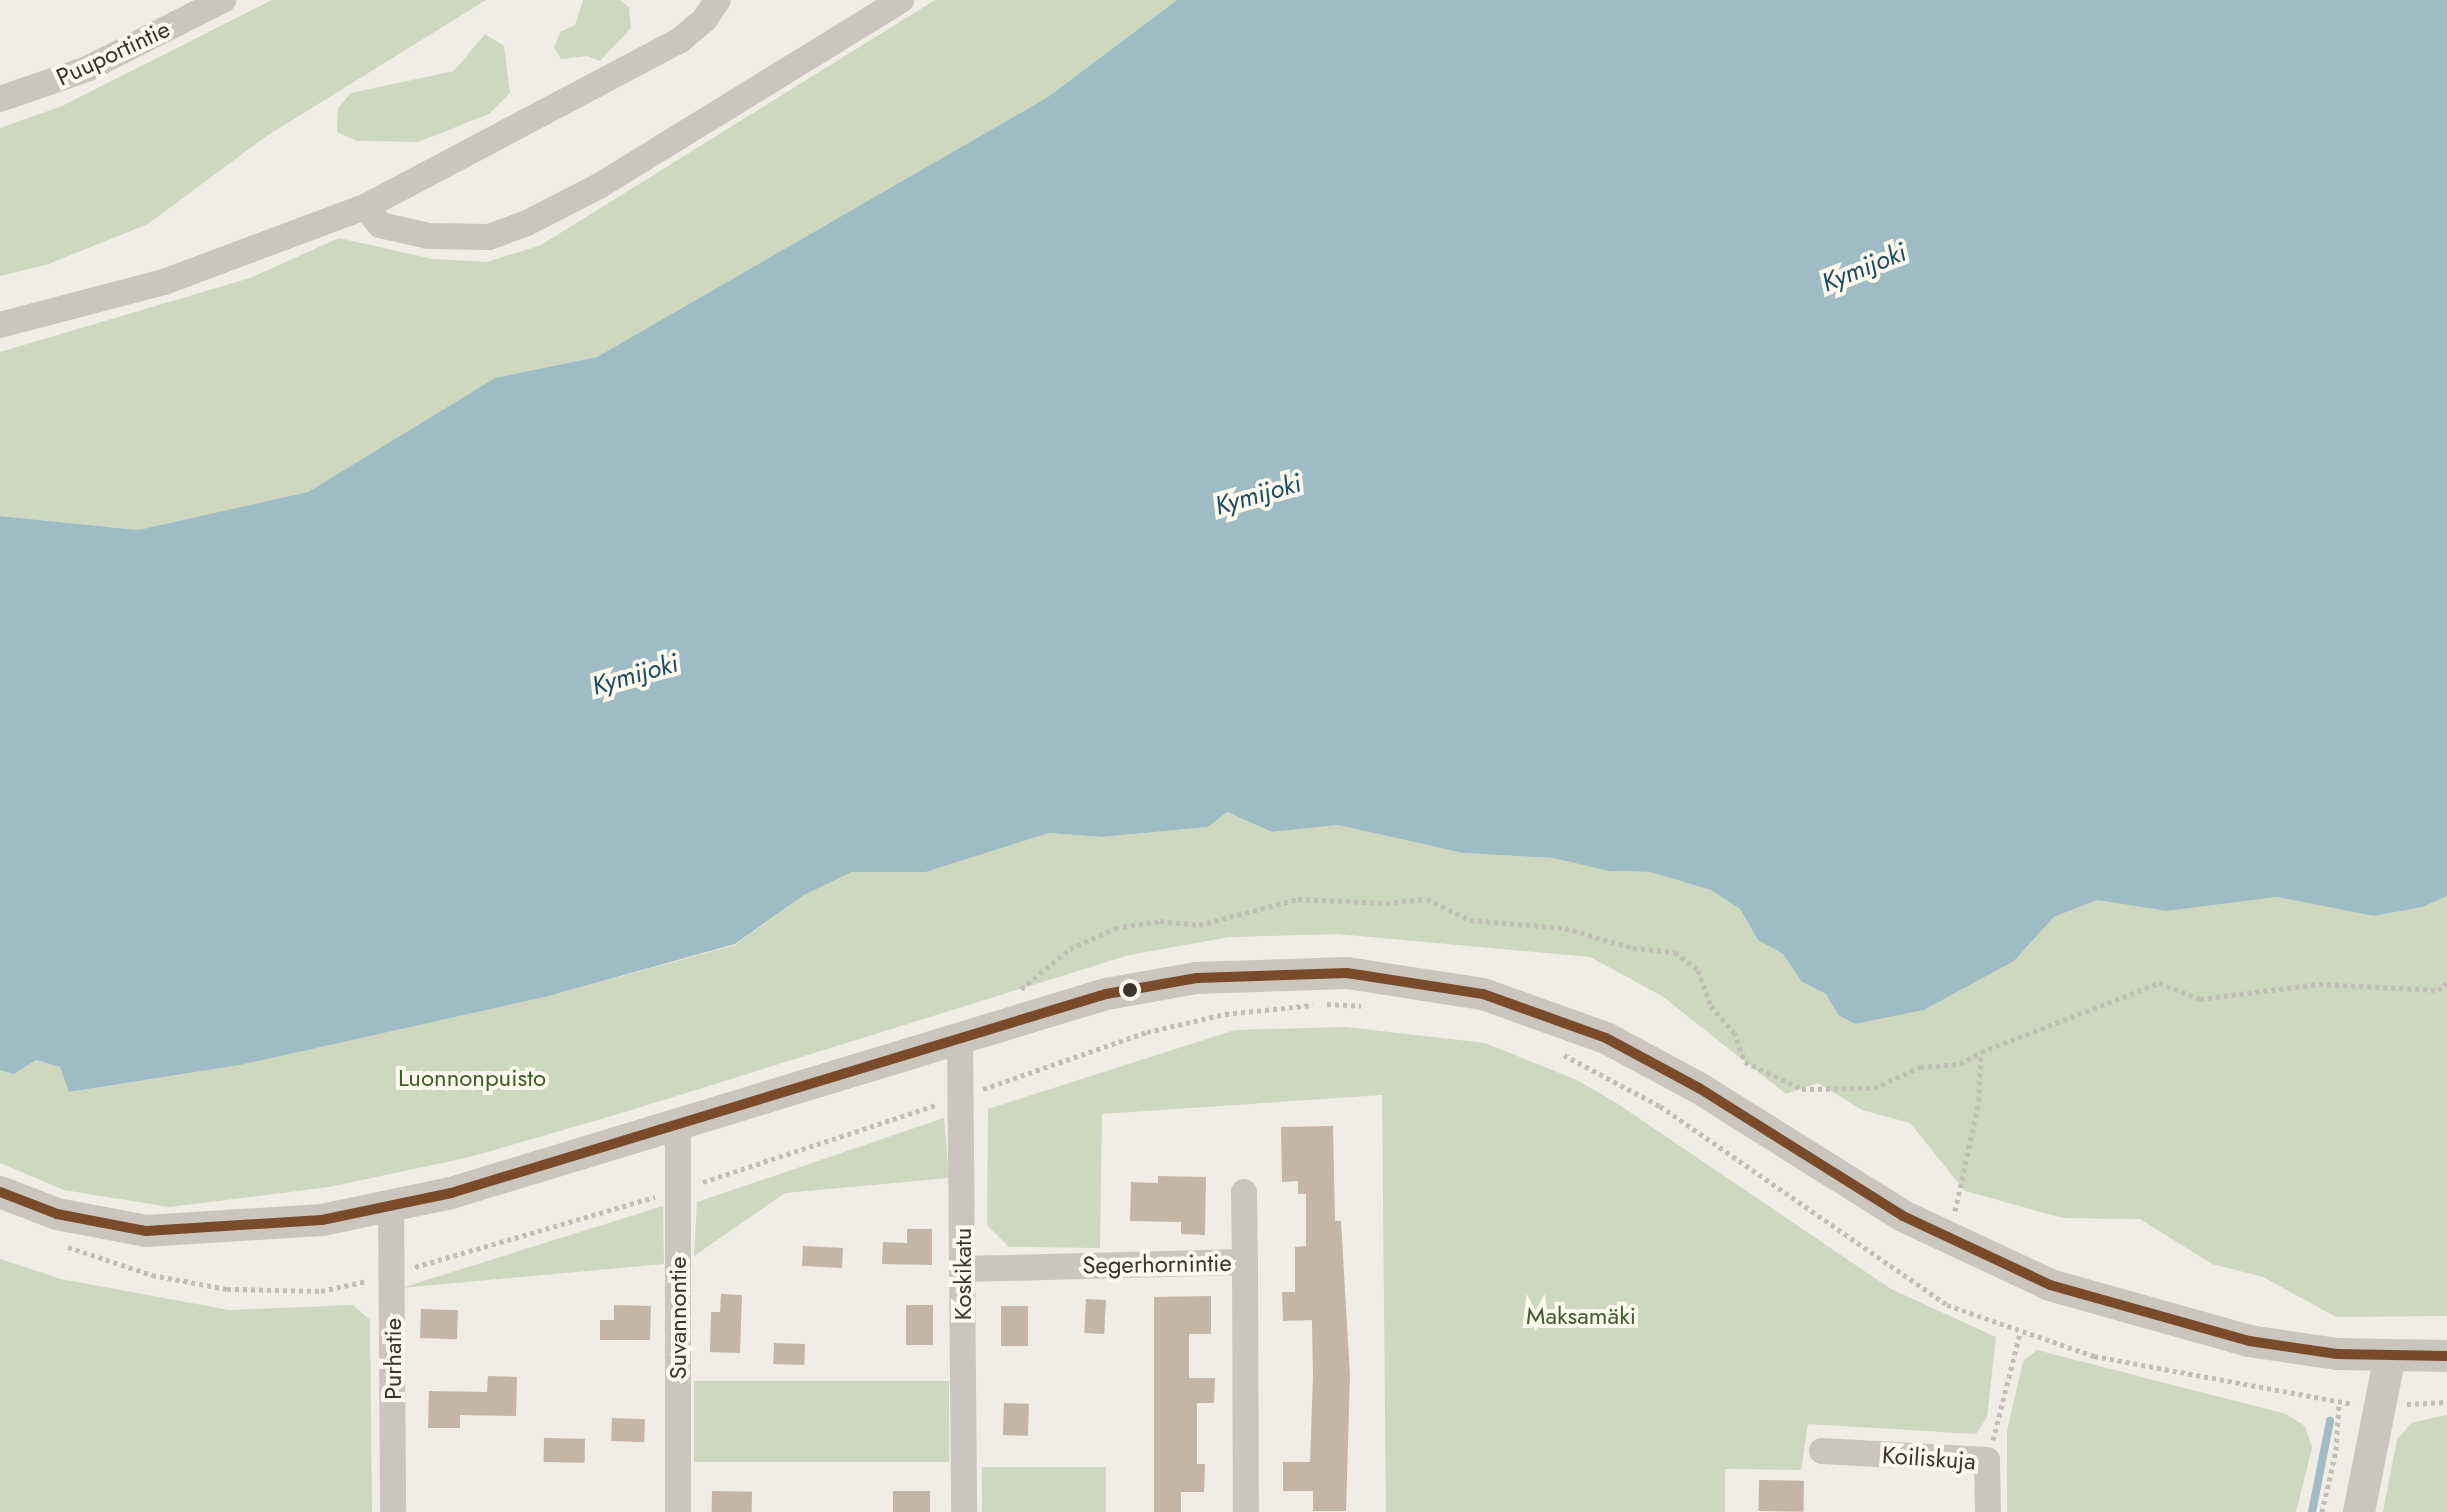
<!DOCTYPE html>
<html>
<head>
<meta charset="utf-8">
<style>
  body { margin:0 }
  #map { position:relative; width:2447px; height:1512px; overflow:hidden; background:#f0ede5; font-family:Jost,sans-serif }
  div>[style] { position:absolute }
  .green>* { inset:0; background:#cdd8be; transform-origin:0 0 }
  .water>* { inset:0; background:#9fbbc3 }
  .stream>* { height:8px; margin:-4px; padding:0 4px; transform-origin:4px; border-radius:4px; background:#9fbbc3 }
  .building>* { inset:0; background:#c5b5a5; transform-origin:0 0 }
  .path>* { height:5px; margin-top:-2.5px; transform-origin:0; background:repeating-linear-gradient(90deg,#c3beb5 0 4px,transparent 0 8px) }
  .minor>* { height:26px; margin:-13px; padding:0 13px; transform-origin:13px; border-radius:13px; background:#cac6bd }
  .tertiary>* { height:32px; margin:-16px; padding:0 16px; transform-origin:16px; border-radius:16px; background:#cac6bd }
  .bus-1>* { height:10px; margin:-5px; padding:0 5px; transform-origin:5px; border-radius:5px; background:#7a4b2a }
  .dots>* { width:22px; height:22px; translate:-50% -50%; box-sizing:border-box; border:4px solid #fcf8ed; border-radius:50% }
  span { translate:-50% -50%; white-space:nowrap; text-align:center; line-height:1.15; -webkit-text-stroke:8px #fcf8ed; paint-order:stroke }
  .street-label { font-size:24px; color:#3c332a }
  .park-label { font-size:24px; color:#405c2b }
  .water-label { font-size:26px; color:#1b4e61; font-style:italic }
</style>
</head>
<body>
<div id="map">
  <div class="green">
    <div style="clip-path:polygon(272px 0,486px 0,265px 137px,148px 224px,46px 265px,0 276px,0 128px,62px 106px)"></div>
    <div style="clip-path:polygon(583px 0,620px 0,629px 7px,631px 28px,600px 61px,587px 56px,561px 59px,554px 48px,560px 32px,575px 25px)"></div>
    <div style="clip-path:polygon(935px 0,1177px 0,1048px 97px,597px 357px,495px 378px,308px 492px,138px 530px,0 516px,0 352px,250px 278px,339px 238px,433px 259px,487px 262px,541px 245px)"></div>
    <div style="clip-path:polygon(485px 34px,504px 46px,510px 93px,489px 114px,418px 142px,357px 141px,337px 132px,338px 108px,351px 93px,454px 71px)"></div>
    <div style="clip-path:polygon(1227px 812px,1272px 832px,1338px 825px,1463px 853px,1553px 858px,1609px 871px,1650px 872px,1711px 890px,1740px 909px,1758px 940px,1783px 954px,1802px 982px,1826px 994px,1838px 1015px,1855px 1024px,1924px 1010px,2014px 961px,2054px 917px,2097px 900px,2167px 911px,2277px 897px,2374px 916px,2423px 907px,2447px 896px,2447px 1316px,2336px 1317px,2263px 1277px,2212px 1264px,2140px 1219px,2063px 1218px,1965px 1191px,1910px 1123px,1862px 1110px,1818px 1083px,1786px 1094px,1662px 996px,1590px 957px,1337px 934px,1230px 937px,1129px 955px,625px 1112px,470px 1157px,329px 1187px,169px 1207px,64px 1190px,0 1163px,0 1070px,14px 1074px,36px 1060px,60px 1067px,70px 1092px,240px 1065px,545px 997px,735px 945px,804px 895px,852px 872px,926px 872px,1049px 833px,1102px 837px,1208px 827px)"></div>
    <div style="clip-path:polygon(1346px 1027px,1485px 1043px,1577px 1080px,1618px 1104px,1891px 1289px,1996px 1337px,1987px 1417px,1976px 1434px,1808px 1424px,1801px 1470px,1725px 1469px,1725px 1512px,1386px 1512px,1382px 1095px,1102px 1114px,1100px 1248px,1009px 1247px,987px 1225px,988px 1109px,1235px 1030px)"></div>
    <div style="clip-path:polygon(944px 1118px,949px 1178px,785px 1193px,694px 1256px,697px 1202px)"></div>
    <div style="clip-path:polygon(663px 1206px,664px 1264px,401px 1288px)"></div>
    <div style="clip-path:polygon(0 1259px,61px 1279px,229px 1310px,353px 1305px,370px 1320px,372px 1512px,0 1512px)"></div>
    <div style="clip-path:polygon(2037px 1350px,2286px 1414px,2305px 1426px,2312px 1448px,2296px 1512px,2007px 1512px,2007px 1431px,2023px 1361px)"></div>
    <div style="left:694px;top:1381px;width:255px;height:81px"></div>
    <div style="clip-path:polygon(2447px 1415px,2447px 1512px,2383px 1512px,2397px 1440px,2411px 1423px)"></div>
    <div style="left:982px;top:1467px;width:124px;height:45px"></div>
  </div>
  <div class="water">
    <div style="clip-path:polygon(1177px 0,2447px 0,2447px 896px,2423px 907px,2374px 916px,2277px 897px,2167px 911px,2097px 900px,2054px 917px,2014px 961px,1924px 1010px,1855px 1024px,1838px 1015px,1826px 994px,1802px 982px,1783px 954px,1758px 940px,1740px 909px,1711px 890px,1650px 872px,1609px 871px,1553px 858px,1463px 853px,1338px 825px,1272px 832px,1227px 812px,1208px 827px,1102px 837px,1049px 833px,926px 872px,852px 872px,804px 895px,735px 944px,545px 997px,240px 1065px,69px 1092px,60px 1067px,36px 1060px,14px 1074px,0 1070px,0 516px,138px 530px,308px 492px,495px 378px,597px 357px,1048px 97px)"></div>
  </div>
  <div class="stream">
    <div style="left:2312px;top:1512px;width:93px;rotate:-78.8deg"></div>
  </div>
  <div class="building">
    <div style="clip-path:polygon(1333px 1126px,1335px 1221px,1341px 1221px,1350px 1376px,1346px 1511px,1313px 1511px,1313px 1491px,1283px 1491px,1283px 1462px,1310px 1462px,1313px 1376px,1312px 1320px,1283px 1321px,1282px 1292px,1295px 1292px,1295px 1247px,1306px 1246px,1306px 1194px,1298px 1194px,1298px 1181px,1282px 1182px,1281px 1127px)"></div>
    <div style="clip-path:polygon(1158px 1176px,1206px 1177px,1205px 1235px,1181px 1234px,1181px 1222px,1130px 1221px,1131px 1182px,1158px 1183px)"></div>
    <div style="clip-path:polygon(907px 1229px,932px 1229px,932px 1265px,882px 1264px,883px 1242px,907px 1243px)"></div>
    <div style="left:843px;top:1248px;width:20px;height:40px;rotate:93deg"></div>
    <div style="clip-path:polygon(721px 1294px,742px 1295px,740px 1353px,710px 1352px,711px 1312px,720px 1312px)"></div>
    <div style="clip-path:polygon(1211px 1296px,1211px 1334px,1189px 1334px,1189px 1378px,1215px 1378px,1214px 1403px,1197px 1403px,1197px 1464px,1205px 1464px,1204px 1492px,1181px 1492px,1181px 1512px,1154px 1512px,1154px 1297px)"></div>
    <div style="left:1086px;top:1299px;width:20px;height:34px;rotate:3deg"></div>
    <div style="clip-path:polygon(614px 1305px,651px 1306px,650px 1340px,600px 1340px,600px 1320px,614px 1320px)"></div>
    <div style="left:933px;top:1305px;width:40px;height:27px;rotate:90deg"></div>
    <div style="left:1001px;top:1306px;width:27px;height:40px"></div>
    <div style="left:421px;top:1309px;width:37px;height:29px;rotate:2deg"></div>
    <div style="left:774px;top:1343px;width:31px;height:21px;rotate:2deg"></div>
    <div style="clip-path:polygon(488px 1376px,517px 1377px,516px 1416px,460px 1415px,460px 1428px,428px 1428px,429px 1391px,487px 1392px)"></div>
    <div style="left:1004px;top:1403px;width:25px;height:32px;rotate:2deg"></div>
    <div style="left:612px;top:1418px;width:33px;height:23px;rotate:2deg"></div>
    <div style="left:544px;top:1438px;width:41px;height:24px;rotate:1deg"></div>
    <div style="left:1759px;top:1480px;width:45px;height:31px;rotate:1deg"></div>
    <div style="left:712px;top:1491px;width:40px;height:21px;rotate:1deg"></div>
    <div style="left:930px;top:1491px;width:21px;height:37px;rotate:90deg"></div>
  </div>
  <div class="path">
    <div style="left:1021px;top:989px;width:63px;rotate:-39.2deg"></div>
    <div style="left:1070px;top:949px;width:50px;rotate:-25deg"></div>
    <div style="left:1115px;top:928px;width:46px;rotate:-8.8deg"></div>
    <div style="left:1160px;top:921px;width:39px;rotate:6deg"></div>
    <div style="left:1199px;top:925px;width:102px;rotate:-14.7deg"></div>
    <div style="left:1298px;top:899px;width:88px;rotate:2.6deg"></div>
    <div style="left:1386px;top:903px;width:41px;rotate:-5.6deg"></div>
    <div style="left:1427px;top:899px;width:48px;rotate:26deg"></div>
    <div style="left:1470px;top:920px;width:95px;rotate:4.8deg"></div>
    <div style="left:1565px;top:928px;width:71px;rotate:16.4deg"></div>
    <div style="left:1633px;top:948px;width:42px;rotate:5.4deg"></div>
    <div style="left:1675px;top:952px;width:29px;rotate:38deg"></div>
    <div style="left:1698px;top:970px;width:38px;rotate:70deg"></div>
    <div style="left:1711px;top:1006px;width:35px;rotate:49deg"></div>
    <div style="left:1734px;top:1032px;width:32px;rotate:70deg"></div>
    <div style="left:1745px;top:1062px;width:63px;rotate:25.3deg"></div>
    <div style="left:1802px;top:1089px;width:72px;rotate:-0.8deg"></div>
    <div style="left:1874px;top:1088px;width:51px;rotate:-24.5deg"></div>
    <div style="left:1920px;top:1067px;width:40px;rotate:-4.3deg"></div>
    <div style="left:1960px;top:1064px;width:24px;rotate:-30deg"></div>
    <div style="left:1327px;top:1004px;width:34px;rotate:3deg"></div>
    <div style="left:1564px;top:1055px;width:109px;rotate:28deg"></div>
    <div style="left:1660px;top:1106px;width:349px;rotate:34.7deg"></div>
    <div style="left:1947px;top:1305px;width:156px;rotate:19.1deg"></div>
    <div style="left:2094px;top:1356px;width:264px;rotate:10.5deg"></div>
    <div style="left:983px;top:1089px;width:174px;rotate:-19.2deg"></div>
    <div style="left:1147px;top:1032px;width:80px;rotate:-13deg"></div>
    <div style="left:1225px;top:1014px;width:88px;rotate:-5.8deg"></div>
    <div style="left:703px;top:1182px;width:245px;rotate:-18.3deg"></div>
    <div style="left:1955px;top:1211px;width:113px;rotate:-77.7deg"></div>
    <div style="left:1979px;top:1101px;width:49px;rotate:-87.7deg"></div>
    <div style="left:1981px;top:1052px;width:191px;rotate:-21.2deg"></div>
    <div style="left:2159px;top:983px;width:44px;rotate:21.3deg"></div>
    <div style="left:2200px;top:999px;width:120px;rotate:-7.2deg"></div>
    <div style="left:2319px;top:984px;width:119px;rotate:2.9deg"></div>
    <div style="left:2438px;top:990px;width:11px;rotate:-38deg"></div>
    <div style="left:68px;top:1247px;width:89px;rotate:18.4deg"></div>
    <div style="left:152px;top:1275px;width:76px;rotate:10.6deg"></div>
    <div style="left:227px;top:1289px;width:94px;rotate:1.2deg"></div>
    <div style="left:321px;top:1291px;width:47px;rotate:-12.3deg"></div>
    <div style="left:415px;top:1267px;width:250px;rotate:-16.3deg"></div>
    <div style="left:2407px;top:1404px;width:40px;rotate:-2.9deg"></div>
    <div style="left:1993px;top:1440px;width:110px;rotate:-75.8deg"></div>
    <div style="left:2322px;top:1512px;width:64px;rotate:-77.3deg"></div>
    <div style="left:2336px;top:1450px;width:47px;rotate:-86.3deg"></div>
  </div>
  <div class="minor">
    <div style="left:0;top:99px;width:92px;rotate:-19deg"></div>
    <div style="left:87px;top:69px;width:153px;rotate:-26.9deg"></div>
    <div style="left:365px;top:207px;width:23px;rotate:50deg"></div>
    <div style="left:380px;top:225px;width:50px;rotate:12.7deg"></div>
    <div style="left:429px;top:236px;width:60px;rotate:1deg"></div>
    <div style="left:489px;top:237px;width:40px;rotate:-20.2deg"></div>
    <div style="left:527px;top:223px;width:81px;rotate:-27.2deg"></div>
    <div style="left:599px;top:186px;width:355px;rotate:-31.6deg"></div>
    <div style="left:0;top:325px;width:170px;rotate:-14.7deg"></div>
    <div style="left:164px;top:282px;width:215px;rotate:-20.5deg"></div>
    <div style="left:365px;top:207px;width:355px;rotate:-27.9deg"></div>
    <div style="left:679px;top:41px;width:33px;rotate:-40deg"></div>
    <div style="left:704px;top:20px;width:24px;rotate:-55deg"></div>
    <div style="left:960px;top:1037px;width:475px;rotate:89.5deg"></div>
    <div style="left:1244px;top:1192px;width:70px;rotate:89.2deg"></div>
    <div style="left:391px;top:1206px;width:306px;rotate:89.6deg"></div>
    <div style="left:963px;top:1269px;width:282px;rotate:-1.4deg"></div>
    <div style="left:1245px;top:1262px;width:250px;rotate:89.8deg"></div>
    <div style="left:1822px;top:1451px;width:165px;rotate:3.1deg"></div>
    <div style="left:1987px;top:1460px;width:52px;rotate:88.9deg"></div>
    <div style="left:678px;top:1512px;width:389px;rotate:-90deg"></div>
  </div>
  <div class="tertiary">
    <div style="left:0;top:1192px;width:61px;rotate:21.1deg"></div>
    <div style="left:57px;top:1214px;width:91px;rotate:10.8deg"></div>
    <div style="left:146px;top:1231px;width:176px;rotate:-3.6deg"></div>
    <div style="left:322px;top:1220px;width:132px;rotate:-11.8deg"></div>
    <div style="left:451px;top:1193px;width:685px;rotate:-16.9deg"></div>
    <div style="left:1106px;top:994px;width:92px;rotate:-10deg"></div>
    <div style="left:1197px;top:978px;width:150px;rotate:-1.9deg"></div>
    <div style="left:1347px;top:973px;width:138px;rotate:8.8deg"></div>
    <div style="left:1483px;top:994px;width:131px;rotate:19.7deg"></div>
    <div style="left:1606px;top:1038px;width:106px;rotate:28.3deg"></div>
    <div style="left:1699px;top:1088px;width:241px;rotate:32.1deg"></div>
    <div style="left:1903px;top:1216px;width:162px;rotate:25.1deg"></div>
    <div style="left:2050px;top:1285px;width:207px;rotate:15.7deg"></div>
    <div style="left:2249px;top:1341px;width:89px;rotate:8.4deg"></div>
    <div style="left:2337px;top:1354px;width:110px;rotate:1deg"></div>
    <div style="left:2359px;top:1512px;width:159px;rotate:-78.8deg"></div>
  </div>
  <div class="bus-1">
    <div style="left:0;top:1192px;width:61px;rotate:21.1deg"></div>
    <div style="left:57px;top:1214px;width:91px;rotate:10.8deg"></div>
    <div style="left:146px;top:1231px;width:176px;rotate:-3.6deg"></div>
    <div style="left:322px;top:1220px;width:132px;rotate:-11.8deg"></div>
    <div style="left:451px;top:1193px;width:685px;rotate:-16.9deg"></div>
    <div style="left:1106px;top:994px;width:92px;rotate:-10deg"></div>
    <div style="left:1197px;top:978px;width:150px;rotate:-1.9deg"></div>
    <div style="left:1347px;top:973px;width:138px;rotate:8.8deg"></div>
    <div style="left:1483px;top:994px;width:131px;rotate:19.7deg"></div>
    <div style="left:1606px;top:1038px;width:106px;rotate:28.3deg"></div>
    <div style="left:1699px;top:1088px;width:241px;rotate:32.1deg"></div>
    <div style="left:1903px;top:1216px;width:162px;rotate:25.1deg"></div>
    <div style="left:2050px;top:1285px;width:207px;rotate:15.7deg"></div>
    <div style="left:2249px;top:1341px;width:89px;rotate:8.4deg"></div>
    <div style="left:2337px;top:1354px;width:110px;rotate:1deg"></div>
  </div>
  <div class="dots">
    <div style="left:1130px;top:990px;background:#3c332a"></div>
  </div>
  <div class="street-label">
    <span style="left:113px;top:53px;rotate:-25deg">Puuportintie</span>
    <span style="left:1157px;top:1264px;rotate:-1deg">Segerhornintie</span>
    <span style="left:963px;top:1274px;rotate:-90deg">Koskikatu</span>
    <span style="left:678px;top:1318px;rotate:-90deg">Suvannontie</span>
    <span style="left:393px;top:1359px;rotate:-90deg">Purhatie</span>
    <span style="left:1929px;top:1458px;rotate:4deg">Koiliskuja</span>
  </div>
  <div class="park-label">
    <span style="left:472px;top:1078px">Luonnonpuisto</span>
    <span style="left:1581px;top:1316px">Maksamäki</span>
  </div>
  <div class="water-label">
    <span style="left:1864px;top:268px;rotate:-22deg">Kymijoki</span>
    <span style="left:1258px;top:495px;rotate:-16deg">Kymijoki</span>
    <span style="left:635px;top:675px;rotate:-16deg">Kymijoki</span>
  </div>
</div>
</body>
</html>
